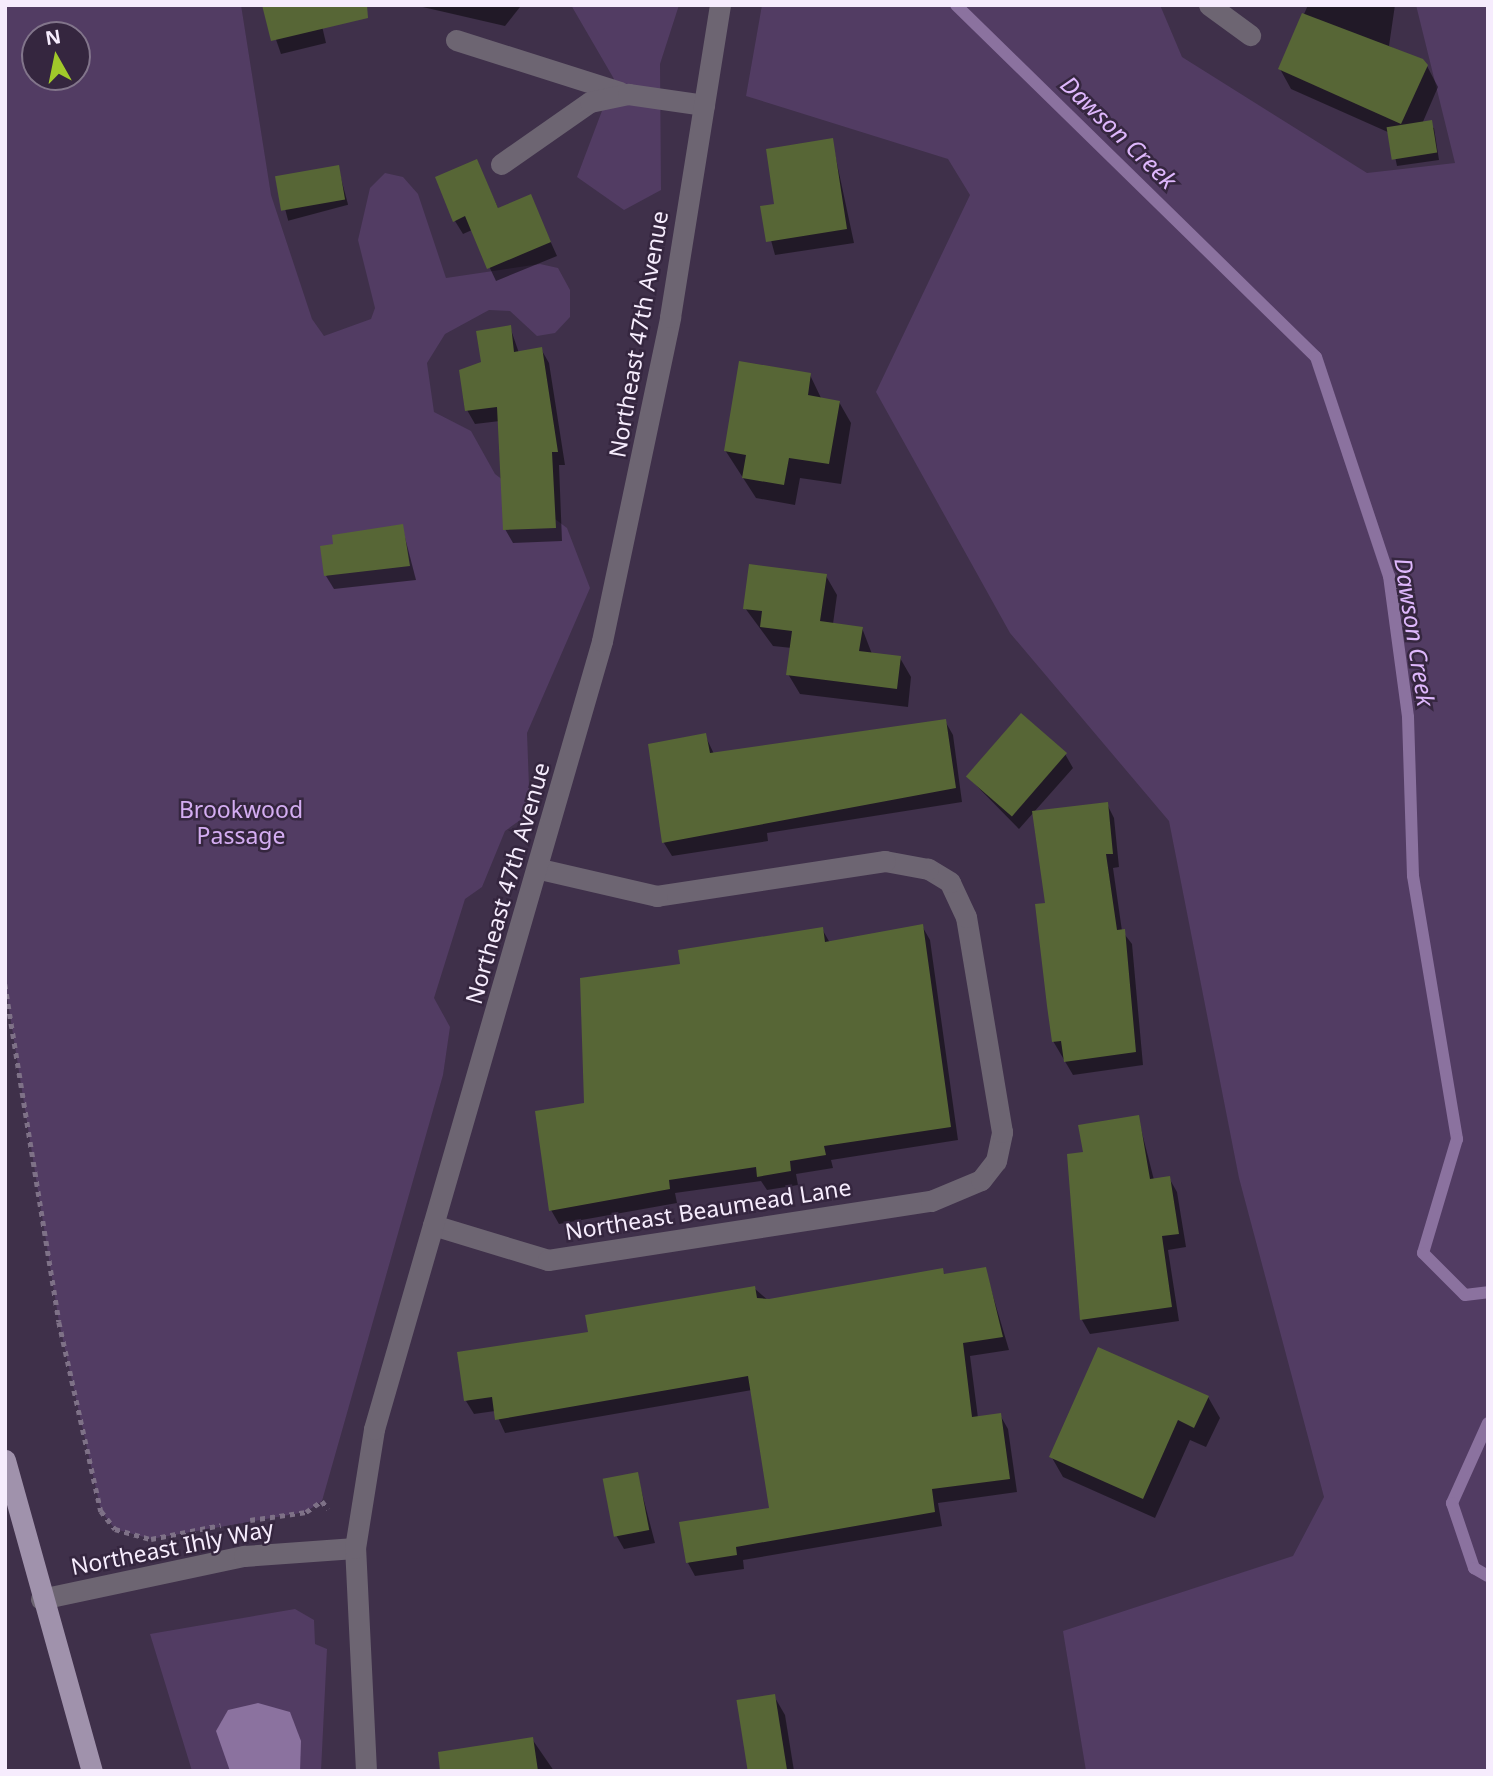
<!DOCTYPE html>
<html>
<head>
<meta charset="utf-8">
<style>
  body { margin:0 }
  #map { position:relative; width:1493px; height:1776px; overflow:hidden; background:#3f304a; font-family:"Noto Sans",sans-serif }
  div>[style] { position:absolute }
  .green>* { inset:0; background:#523c63 }
  .water>* { inset:0; background:#8b729f }
  .shadow>* { inset:0; background:#0007; transform-origin:0 0 }
  .stream>* { height:12px; margin:-6px; padding:0 6px; transform-origin:6px; border-radius:6px; background:#8b729f }
  .building>* { inset:0; background:#576636; transform-origin:0 0 }
  .path>* { height:4.5px; margin-top:-2.25px; transform-origin:0; background:repeating-linear-gradient(90deg,#7e7187 0 5px,transparent 0 10px) }
  .minor>* { height:21px; margin:-10.5px; padding:0 10.5px; transform-origin:10.5px; border-radius:10.5px; background:#6d6572 }
  .major>* { height:21px; margin:-10.5px; padding:0 10.5px; transform-origin:10.5px; border-radius:10.5px; background:#a092ac }
  span { translate:-50% -50%; white-space:nowrap; text-align:center; line-height:1.15; -webkit-text-stroke:5px #35263f; paint-order:stroke }
  .street-label { font-size:23px; color:#f6ecfd }
  .park-label { font-size:23px; color:#d4adf2 }
  .water-label { font-size:24px; color:#deb7fc; font-style:italic }
  .frame { position:absolute; inset:0; border:7px solid #f6ecfd; pointer-events:none }
  .north { position:absolute; left:21px; top:21px; width:70px; height:70px; box-sizing:border-box; background:#35263f; border:2px solid #82758b; border-radius:50%; rotate:351deg; font-size:19px; font-weight:700; line-height:28px; text-align:center; color:#f6ecfd }
  .north::after { content:''; display:block; margin:auto; width:24px; height:32px; background:#a1c92a; clip-path:polygon(50% 0,100% 100%,50% 72%,0 100%) }
</style>
</head>
<body>
<div id="map">
  <div class="green">
    <div style="clip-path:polygon(evenodd,5px 5px,241px 5px,271px 195px,312px 319px,324px 336px,371px 319px,375px 308px,358px 240px,370px 188px,385px 173px,403px 177px,418px 194px,446px 278px,540px 264px,558px 268px,570px 290px,570px 317px,555px 333px,537px 336px,510px 311px,489px 310px,445px 334px,427px 363px,434px 412px,471px 431px,495px 474px,567px 528px,590px 588px,527px 733px,530px 813px,505px 831px,482px 887px,465px 899px,434px 998px,450px 1027px,443px 1075px,322px 1501px,306px 1512px,151px 1539px,115px 1529px,101px 1511px,59px 1322px,5px 984px,5px 5px,35px 35px,77px 35px,77px 77px,35px 77px,35px 35px)"></div>
    <div style="clip-path:polygon(571px 5px,679px 5px,660px 64px,661px 190px,624px 210px,577px 177px,614px 79px)"></div>
    <div style="clip-path:polygon(762px 5px,1160px 5px,1182px 57px,1367px 173px,1455px 163px,1416px 5px,1488px 5px,1488px 1771px,1086px 1771px,1063px 1631px,1293px 1556px,1324px 1497px,1239px 1178px,1169px 821px,1010px 633px,876px 392px,970px 195px,948px 159px,746px 96px)"></div>
    <div style="clip-path:polygon(295px 1609px,314px 1620px,315px 1644px,327px 1649px,321px 1771px,192px 1771px,150px 1634px)"></div>
  </div>
  <div class="water">
    <div style="clip-path:polygon(258px 1703px,290px 1712px,301px 1741px,300px 1771px,230px 1771px,216px 1731px,228px 1710px)"></div>
  </div>
  <div class="shadow">
    <div style="clip-path:polygon(264px 5px,317px 5px,326px 43px,281px 54px)"></div>
    <div style="clip-path:polygon(414px 5px,520px 5px,520px 7px,505px 26px)"></div>
    <div style="clip-path:polygon(1308px 5px,1395px 5px,1389px 46px,1427px 66px,1438px 87px,1422px 124px,1434px 128px,1439px 160px,1397px 166px,1390px 133px,1291px 89px,1280px 69px)"></div>
    <div style="clip-path:polygon(832px 140px,854px 243px,775px 255px,762px 207px,776px 206px)"></div>
    <div style="clip-path:polygon(476px 161px,499px 210px,530px 196px,557px 256px,496px 281px,472px 230px,463px 234px,455px 221px)"></div>
    <div style="left:338px;top:167px;width:39px;height:62px;rotate:75deg"></div>
    <div style="clip-path:polygon(510px 327px,519px 353px,541px 349px,549px 363px,565px 465px,559px 465px,562px 541px,513px 543px,505px 529px,500px 421px,475px 424px,467px 410px,483px 363px)"></div>
    <div style="clip-path:polygon(810px 375px,822px 400px,839px 402px,851px 423px,841px 484px,800px 478px,795px 505px,756px 498px,725px 450px)"></div>
    <div style="clip-path:polygon(402px 526px,416px 580px,334px 589px,326px 576px)"></div>
    <div style="clip-path:polygon(826px 576px,837px 595px,833px 624px,862px 628px,872px 654px,900px 658px,911px 677px,908px 707px,800px 694px,788px 674px,792px 648px,773px 646px,745px 608px)"></div>
    <div style="clip-path:polygon(945px 721px,953px 735px,962px 802px,767px 833px,768px 841px,672px 856px,664px 843px,705px 735px,714px 754px)"></div>
    <div style="clip-path:polygon(1065px 754px,1073px 768px,1034px 812px,1107px 804px,1114px 818px,1119px 867px,1113px 868px,1122px 931px,1132px 944px,1143px 1065px,1073px 1075px,1053px 1041px,1047px 904px,1034px 812px,1019px 829px,967px 776px)"></div>
    <div style="clip-path:polygon(922px 926px,930px 940px,958px 1140px,831px 1160px,833px 1168px,796px 1174px,798px 1185px,767px 1190px,761px 1181px,675px 1193px,677px 1203px,559px 1224px,551px 1210px,586px 1105px,682px 965px,822px 929px,830px 943px)"></div>
    <div style="clip-path:polygon(1138px 1117px,1154px 1180px,1169px 1178px,1177px 1192px,1186px 1247px,1168px 1250px,1179px 1321px,1090px 1334px,1082px 1320px,1068px 1156px,1085px 1153px)"></div>
    <div style="clip-path:polygon(985px 1269px,1009px 1350px,970px 1356px,978px 1418px,1000px 1415px,1008px 1429px,1017px 1492px,938px 1503px,942px 1526px,743px 1560px,744px 1569px,695px 1576px,688px 1563px,771px 1509px,752px 1390px,505px 1433px,495px 1411px,474px 1414px,466px 1401px,590px 1334px,754px 1288px,769px 1301px,942px 1270px,945px 1275px)"></div>
    <div style="clip-path:polygon(1208px 1397px,1220px 1418px,1206px 1447px,1190px 1440px,1155px 1518px,1063px 1477px,1051px 1456px)"></div>
    <div style="clip-path:polygon(637px 1474px,655px 1543px,624px 1549px,616px 1535px)"></div>
    <div style="clip-path:polygon(774px 1696px,785px 1715px,794px 1771px,749px 1771px)"></div>
    <div style="clip-path:polygon(532px 1739px,554px 1771px,466px 1771px)"></div>
  </div>
  <div class="stream">
    <div style="left:956px;top:5px;width:503px;rotate:44.36deg"></div>
    <div style="left:1316px;top:357px;width:231px;rotate:71.6deg"></div>
    <div style="left:1389px;top:576px;width:142px;rotate:82.3deg"></div>
    <div style="left:1408px;top:717px;width:159px;rotate:88.2deg"></div>
    <div style="left:1413px;top:876px;width:267px;rotate:80.5deg"></div>
    <div style="left:1457px;top:1139px;width:119px;rotate:106.6deg"></div>
    <div style="left:1423px;top:1253px;width:59px;rotate:45deg"></div>
    <div style="left:1465px;top:1295px;width:23px;rotate:-7deg"></div>
    <div style="left:1488px;top:1423px;width:88px;rotate:114.2deg"></div>
    <div style="left:1452px;top:1503px;width:69px;rotate:71.3deg"></div>
    <div style="left:1474px;top:1568px;width:16px;rotate:30deg"></div>
  </div>
  <div class="building">
    <div style="clip-path:polygon(262px 5px,367px 5px,368px 18px,271px 41px)"></div>
    <div style="clip-path:polygon(1302px 13px,1423px 59px,1428px 65px,1401px 124px,1278px 69px)"></div>
    <div style="left:1432px;top:120px;width:33px;height:46px;rotate:81deg"></div>
    <div style="clip-path:polygon(833px 138px,847px 229px,766px 242px,760px 206px,774px 204px,766px 149px)"></div>
    <div style="clip-path:polygon(477px 159px,498px 208px,531px 194px,551px 242px,487px 269px,465px 216px,453px 222px,435px 177px)"></div>
    <div style="left:339px;top:165px;width:35px;height:65px;rotate:80deg"></div>
    <div style="clip-path:polygon(511px 325px,514px 352px,542px 347px,558px 452px,552px 452px,556px 528px,503px 530px,497px 407px,465px 411px,459px 370px,481px 362px,476px 331px)"></div>
    <div style="clip-path:polygon(739px 361px,811px 373px,808px 395px,840px 401px,829px 464px,789px 458px,784px 485px,742px 478px,746px 455px,724px 451px)"></div>
    <div style="clip-path:polygon(403px 524px,410px 566px,324px 576px,320px 546px,333px 544px,332px 535px)"></div>
    <div style="clip-path:polygon(749px 564px,827px 574px,820px 621px,863px 627px,859px 651px,901px 656px,897px 689px,786px 675px,792px 631px,760px 627px,762px 611px,743px 609px)"></div>
    <div style="left:1021px;top:713px;width:61px;height:84px;rotate:41deg"></div>
    <div style="clip-path:polygon(946px 719px,956px 788px,662px 843px,648px 744px,706px 733px,710px 753px)"></div>
    <div style="clip-path:polygon(1108px 802px,1113px 854px,1106px 854px,1117px 930px,1125px 929px,1136px 1052px,1064px 1062px,1061px 1041px,1052px 1042px,1047px 1006px,1035px 904px,1045px 903px,1032px 811px)"></div>
    <div style="clip-path:polygon(923px 924px,951px 1127px,824px 1146px,826px 1155px,790px 1161px,791px 1171px,757px 1177px,756px 1167px,669px 1180px,670px 1189px,549px 1211px,535px 1111px,584px 1103px,580px 978px,680px 964px,678px 950px,823px 927px,825px 942px)"></div>
    <div style="clip-path:polygon(1139px 1115px,1150px 1179px,1170px 1176px,1179px 1234px,1162px 1236px,1172px 1307px,1080px 1320px,1067px 1154px,1083px 1152px,1078px 1125px)"></div>
    <div style="clip-path:polygon(986px 1267px,1003px 1337px,963px 1343px,972px 1417px,1001px 1413px,1010px 1479px,932px 1489px,935px 1512px,736px 1547px,737px 1555px,686px 1563px,679px 1522px,769px 1508px,748px 1376px,495px 1420px,492px 1397px,464px 1401px,457px 1352px,588px 1332px,585px 1315px,755px 1286px,757px 1298px,769px 1299px,943px 1268px,944px 1274px)"></div>
    <div style="clip-path:polygon(1098px 1347px,1209px 1396px,1194px 1428px,1178px 1420px,1143px 1499px,1049px 1457px)"></div>
    <div style="left:638px;top:1472px;width:59px;height:36px;rotate:79deg"></div>
    <div style="left:775px;top:1694px;width:78px;height:39px;rotate:81deg"></div>
    <div style="clip-path:polygon(533px 1737px,538px 1771px,440px 1771px,438px 1752px)"></div>
  </div>
  <div class="path">
    <div style="left:5px;top:984px;width:342px;rotate:80.9deg"></div>
    <div style="left:59px;top:1322px;width:194px;rotate:77.5deg"></div>
    <div style="left:101px;top:1511px;width:23px;rotate:52deg"></div>
    <div style="left:115px;top:1529px;width:37px;rotate:16deg"></div>
    <div style="left:151px;top:1539px;width:71px;rotate:-11.3deg"></div>
    <div style="left:250px;top:1520px;width:57px;rotate:-8.1deg"></div>
    <div style="left:306px;top:1512px;width:19px;rotate:-35deg"></div>
    <div style="left:322px;top:1501px;width:10px;rotate:53deg"></div>
  </div>
  <div class="minor">
    <div style="left:1209px;top:5px;width:51px;rotate:36.2deg"></div>
    <div style="left:456px;top:40px;width:172px;rotate:17.6deg"></div>
    <div style="left:501px;top:164px;width:108px;rotate:-34.9deg"></div>
    <div style="left:590px;top:102px;width:39px;rotate:-12deg"></div>
    <div style="left:628px;top:94px;width:77px;rotate:8.2deg"></div>
    <div style="left:433px;top:1225px;width:120px;rotate:16.9deg"></div>
    <div style="left:548px;top:1260px;width:388px;rotate:-8.8deg"></div>
    <div style="left:931px;top:1201px;width:54px;rotate:-22.8deg"></div>
    <div style="left:981px;top:1180px;width:24px;rotate:-52deg"></div>
    <div style="left:996px;top:1161px;width:30px;rotate:-78deg"></div>
    <div style="left:1002px;top:1132px;width:218px;rotate:-99.5deg"></div>
    <div style="left:966px;top:917px;width:38px;rotate:-115deg"></div>
    <div style="left:950px;top:882px;width:26px;rotate:-149deg"></div>
    <div style="left:928px;top:869px;width:44px;rotate:-169.5deg"></div>
    <div style="left:885px;top:861px;width:231px;rotate:171.3deg"></div>
    <div style="left:657px;top:896px;width:120px;rotate:-167deg"></div>
    <div style="left:41px;top:1599px;width:208px;rotate:-12deg"></div>
    <div style="left:244px;top:1556px;width:111px;rotate:-4.1deg"></div>
    <div style="left:366px;top:1771px;width:223px;rotate:-92.8deg"></div>
    <div style="left:355px;top:1548px;width:121px;rotate:-80.9deg"></div>
    <div style="left:374px;top:1429px;width:820px;rotate:-73.86deg"></div>
    <div style="left:602px;top:641px;width:331px;rotate:-78.1deg"></div>
    <div style="left:670px;top:317px;width:316px;rotate:-80.9deg"></div>
  </div>
  <div class="major">
    <div style="left:5px;top:1460px;width:323px;rotate:74.4deg"></div>
  </div>
  <div class="street-label">
    <span style="left:638px;top:334px;rotate:-80deg">Northeast 47th Avenue</span>
    <span style="left:507px;top:883px;rotate:-74deg">Northeast 47th Avenue</span>
    <span style="left:708px;top:1209px;rotate:-9deg">Northeast Beaumead Lane</span>
    <span style="left:172px;top:1547px;rotate:-11deg">Northeast Ihly Way</span>
  </div>
  <div class="park-label">
    <span style="left:241px;top:822px">Brookwood<br>Passage</span>
  </div>
  <div class="water-label">
    <span style="left:1119px;top:132px;rotate:44deg">Dawson Creek</span>
    <span style="left:1415px;top:632px;rotate:81deg">Dawson Creek</span>
  </div>
  <div class="frame"></div>
  <div class="north">N</div>
</div>
</body>
</html>
